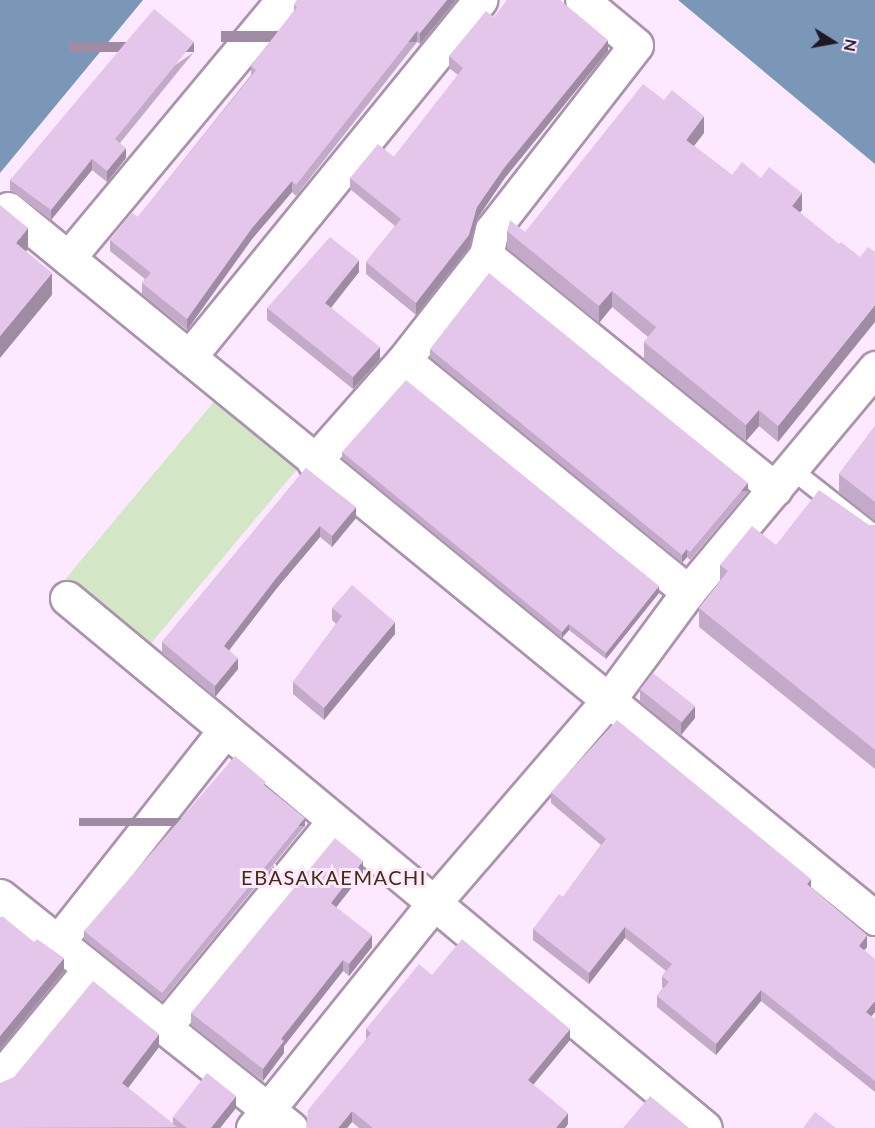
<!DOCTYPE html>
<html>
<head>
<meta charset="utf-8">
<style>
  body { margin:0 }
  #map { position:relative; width:875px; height:1128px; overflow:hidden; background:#fce9ff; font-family:Lato,sans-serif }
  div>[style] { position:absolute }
  .green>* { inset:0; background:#d3e7c7; transform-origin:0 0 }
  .water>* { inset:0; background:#7a97b8 }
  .roads { filter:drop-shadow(2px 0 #aa94ad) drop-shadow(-2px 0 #aa94ad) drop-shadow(0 2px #aa94ad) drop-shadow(0 -2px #aa94ad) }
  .lane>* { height:18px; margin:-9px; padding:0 9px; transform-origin:9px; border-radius:9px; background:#fff }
  .street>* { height:33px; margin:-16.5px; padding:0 16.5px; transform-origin:16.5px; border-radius:16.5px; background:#fff }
  .wall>* { inset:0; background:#c4aac9 }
  .shaded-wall>* { inset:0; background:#a08ba4; transform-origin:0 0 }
  .building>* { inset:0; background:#e4c6ea; transform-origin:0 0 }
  span { translate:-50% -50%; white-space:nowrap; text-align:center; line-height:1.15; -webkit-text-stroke:6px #fce9ff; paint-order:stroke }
  .neighbourhood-label { font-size:20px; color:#452d09; letter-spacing:1.5px }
  .north { position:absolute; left:803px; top:12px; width:60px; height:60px; -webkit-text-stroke:4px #fce9ff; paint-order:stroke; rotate:101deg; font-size:16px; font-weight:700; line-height:24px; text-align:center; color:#201822 }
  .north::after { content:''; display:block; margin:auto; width:21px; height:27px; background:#201822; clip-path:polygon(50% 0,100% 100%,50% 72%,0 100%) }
</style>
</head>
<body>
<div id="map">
  <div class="green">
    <div style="left:218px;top:397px;width:107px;height:242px;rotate:40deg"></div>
  </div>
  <div class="water">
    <div style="clip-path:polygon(0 0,143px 0,0 173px)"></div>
    <div style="clip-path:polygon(678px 0,875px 0,875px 164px)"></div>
  </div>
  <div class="roads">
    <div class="lane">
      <div style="left:791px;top:469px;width:107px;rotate:38.2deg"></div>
    </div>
    <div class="street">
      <div style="left:8px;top:209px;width:1120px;rotate:39.28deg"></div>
      <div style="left:486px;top:255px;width:26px;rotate:-77deg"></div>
      <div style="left:492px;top:230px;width:234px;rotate:-52.1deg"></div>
      <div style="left:636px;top:45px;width:70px;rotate:-140.2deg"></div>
      <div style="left:68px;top:258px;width:336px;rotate:-50.2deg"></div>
      <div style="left:189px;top:357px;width:461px;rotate:-50.8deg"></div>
      <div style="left:404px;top:360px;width:367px;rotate:39.2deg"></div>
      <div style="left:314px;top:462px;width:136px;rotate:-48.6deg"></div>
      <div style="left:404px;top:360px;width:133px;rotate:-52deg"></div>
      <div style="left:486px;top:255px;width:372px;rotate:39deg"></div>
      <div style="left:67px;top:598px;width:829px;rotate:39.72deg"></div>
      <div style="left:0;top:896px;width:372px;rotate:38.6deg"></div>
      <div style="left:57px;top:943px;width:271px;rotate:-51.7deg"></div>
      <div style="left:165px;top:1027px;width:266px;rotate:-50.6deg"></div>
      <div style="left:0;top:1078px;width:140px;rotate:-50.5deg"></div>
      <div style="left:253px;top:1128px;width:287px;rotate:-51.2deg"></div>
      <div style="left:433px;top:904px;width:267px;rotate:-49.3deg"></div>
      <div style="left:607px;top:702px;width:137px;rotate:-53.6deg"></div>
      <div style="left:688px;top:592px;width:292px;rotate:-50.1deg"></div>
    </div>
  </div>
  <div class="wall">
    <div style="clip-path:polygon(297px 0,456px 0,420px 44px,417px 42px,296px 196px,292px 192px,252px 239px,187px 330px,142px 294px,142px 283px,145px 279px,110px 251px,110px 240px,138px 217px,251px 75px,251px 66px,294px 11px,294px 5px)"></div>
    <div style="clip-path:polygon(494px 17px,608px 51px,504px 179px,477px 219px,469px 247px,416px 315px,366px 274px,366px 262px,395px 226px,350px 189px,350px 178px,394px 157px,458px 75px,449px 68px,449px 56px)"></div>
    <div style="clip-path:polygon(194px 52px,120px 143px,126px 158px,107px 182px,92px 170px,51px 220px,10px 190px,10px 180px)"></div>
    <div style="clip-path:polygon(704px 133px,694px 146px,732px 175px,802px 210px,800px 213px,778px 442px,759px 426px,746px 441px,644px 359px,644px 342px,648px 337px,612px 307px,599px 323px,507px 248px,507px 231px,525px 232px)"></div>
    <div style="clip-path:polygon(359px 272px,331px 308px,380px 359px,353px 389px,267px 320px,267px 308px)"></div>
    <div style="clip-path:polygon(430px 349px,748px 491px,690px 560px,687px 557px,682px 563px,430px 357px)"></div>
    <div style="clip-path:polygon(875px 426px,875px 521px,839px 492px,839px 474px)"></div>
    <div style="clip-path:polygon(342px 452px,659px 593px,606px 659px,569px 630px,562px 638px,342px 458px)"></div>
    <div style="clip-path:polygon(306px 468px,356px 518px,332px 547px,320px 537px,277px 588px,229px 650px,238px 669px,215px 697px,162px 653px,162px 642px)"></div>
    <div style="clip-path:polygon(869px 525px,875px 525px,875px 769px,699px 627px,699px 608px,720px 582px,720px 565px,776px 545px)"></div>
    <div style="clip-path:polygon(332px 608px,395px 634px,324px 720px,293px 694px,293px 682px,336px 624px,332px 620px)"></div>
    <div style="clip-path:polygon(640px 689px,695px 718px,681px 735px,640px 702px)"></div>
    <div style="clip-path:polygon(266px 787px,305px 826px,162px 1001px,84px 939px,84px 931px)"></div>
    <div style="clip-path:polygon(551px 792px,811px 888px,867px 947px,864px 950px,875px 1012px,871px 1016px,875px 1019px,875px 1092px,761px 1001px,716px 1055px,657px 1007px,657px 996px,663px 988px,662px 987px,662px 976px,666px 971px,625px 938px,589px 984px,533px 940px,533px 929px,563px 897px,601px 845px,551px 803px)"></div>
    <div style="clip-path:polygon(363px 873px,336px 907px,372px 947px,349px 976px,343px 971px,284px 1046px,284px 1053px,263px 1081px,191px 1025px,191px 1013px)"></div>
    <div style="clip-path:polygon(432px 975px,570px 1040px,533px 1085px,568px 1124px,565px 1128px,359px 1128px,352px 1122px,347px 1128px,366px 1040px,366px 1029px)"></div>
    <div style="clip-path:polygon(159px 1047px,128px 1088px,173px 1124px,173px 1117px,236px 1108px,220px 1128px,0 1128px)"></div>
  </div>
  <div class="shaded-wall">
    <div style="clip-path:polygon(447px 0,456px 0,420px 44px,420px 33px)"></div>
    <div style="left:417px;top:31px;width:11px;height:196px;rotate:90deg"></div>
    <div style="clip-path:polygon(608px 40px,608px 51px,504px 179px,477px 219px,469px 247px,416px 315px,416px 303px,477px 207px,504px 168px)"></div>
    <div style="left:194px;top:42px;width:10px;height:125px;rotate:90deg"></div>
    <div style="clip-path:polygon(704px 116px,704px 133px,686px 156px,686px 140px)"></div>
    <div style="clip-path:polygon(126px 148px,126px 158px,107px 182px,107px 171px)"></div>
    <div style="clip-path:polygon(92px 159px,92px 170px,51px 220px,51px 210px)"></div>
    <div style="clip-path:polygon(292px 181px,292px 192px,252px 239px,187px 330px,187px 319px,252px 228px)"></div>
    <div style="clip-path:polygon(802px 193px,802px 210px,792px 222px,792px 206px)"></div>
    <div style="clip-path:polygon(28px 228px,28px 249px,16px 265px,16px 243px)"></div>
    <div style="clip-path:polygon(359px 260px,359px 272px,325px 315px,325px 303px)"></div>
    <div style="clip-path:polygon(52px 273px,52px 295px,0 358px,0 336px)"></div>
    <div style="clip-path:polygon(612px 291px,612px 307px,599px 323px,599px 306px)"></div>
    <div style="clip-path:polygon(875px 305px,875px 322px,778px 442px,778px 426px)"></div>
    <div style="clip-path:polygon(380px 347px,380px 359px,353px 389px,353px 377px)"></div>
    <div style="clip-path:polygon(759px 410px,759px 426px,746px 441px,746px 425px)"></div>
    <div style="left:748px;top:483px;width:8px;height:90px;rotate:90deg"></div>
    <div style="clip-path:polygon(356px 507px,356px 518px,332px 547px,332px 536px)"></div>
    <div style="clip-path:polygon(320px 526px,320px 537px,277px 588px,224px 657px,224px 646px,277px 577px)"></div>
    <div style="clip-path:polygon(687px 549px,687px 557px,682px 563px,682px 555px)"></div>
    <div style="clip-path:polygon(659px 586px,659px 593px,606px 659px,606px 653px)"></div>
    <div style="clip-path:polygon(395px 622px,395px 634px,324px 720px,324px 708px)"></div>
    <div style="clip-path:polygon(569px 624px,569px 630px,562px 638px,562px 632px)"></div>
    <div style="clip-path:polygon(238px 658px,238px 669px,215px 697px,215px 686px)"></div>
    <div style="clip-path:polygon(695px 706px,695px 718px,681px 735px,681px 723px)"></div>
    <div style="left:305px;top:818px;width:8px;height:226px;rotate:90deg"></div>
    <div style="clip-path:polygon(363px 861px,363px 873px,331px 914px,331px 903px)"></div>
    <div style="clip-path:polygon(811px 879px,811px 890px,807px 884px)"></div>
    <div style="clip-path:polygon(625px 927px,625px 938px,589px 984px,589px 973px)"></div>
    <div style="clip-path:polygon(372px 935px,372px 947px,349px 976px,349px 964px)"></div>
    <div style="clip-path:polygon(867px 935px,867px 947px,859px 957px,859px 946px)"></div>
    <div style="clip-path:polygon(64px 958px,64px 971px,0 1049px,0 1036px)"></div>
    <div style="clip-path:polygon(343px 960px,343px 971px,284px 1046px,284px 1053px,263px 1081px,263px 1069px,281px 1039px)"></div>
    <div style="clip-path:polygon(761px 990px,761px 1001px,716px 1055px,716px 1044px)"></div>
    <div style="clip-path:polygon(875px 1001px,875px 1012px,866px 1023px,866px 1012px)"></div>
    <div style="clip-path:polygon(570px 1029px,570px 1040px,528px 1091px,528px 1080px)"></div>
    <div style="clip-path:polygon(159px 1034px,159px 1047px,122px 1096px,122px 1083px)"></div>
    <div style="clip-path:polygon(236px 1096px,236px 1108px,220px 1128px,211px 1128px)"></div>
    <div style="clip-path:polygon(352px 1111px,352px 1122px,347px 1128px,338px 1128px)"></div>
    <div style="clip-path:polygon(568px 1113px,568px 1124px,565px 1128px,556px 1128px)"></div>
  </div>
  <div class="building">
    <div style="clip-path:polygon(297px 0,447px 0,420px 33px,417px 31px,296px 185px,292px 181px,252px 228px,187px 319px,142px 283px,151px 273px,110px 240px,132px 213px,138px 217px,256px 70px,251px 66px,297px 7px,294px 5px)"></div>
    <div style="clip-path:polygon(507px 0,560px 0,608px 40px,504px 168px,477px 207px,469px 235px,416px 303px,366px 262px,401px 219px,350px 178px,378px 144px,394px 157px,463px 68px,449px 56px,486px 11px,494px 17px)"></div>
    <div style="clip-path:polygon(154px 9px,194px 42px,115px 139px,126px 148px,107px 171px,92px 159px,51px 210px,10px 180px)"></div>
    <div style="clip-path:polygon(643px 84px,664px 100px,672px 90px,704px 116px,686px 140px,732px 175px,742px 162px,761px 178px,769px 167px,802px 193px,792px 206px,839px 244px,841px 242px,860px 257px,868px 247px,875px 252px,875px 305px,778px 426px,759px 410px,746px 425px,644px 342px,656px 327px,612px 291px,599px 306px,507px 231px,510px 220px,525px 232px)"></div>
    <div style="clip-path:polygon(0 205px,28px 228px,16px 243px,52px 273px,0 336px)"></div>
    <div style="clip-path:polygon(330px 237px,359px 260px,325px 303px,380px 347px,353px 377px,267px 308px)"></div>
    <div style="clip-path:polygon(489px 273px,748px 483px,690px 552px,687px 549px,682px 555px,430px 349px)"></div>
    <div style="clip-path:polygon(406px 380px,659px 586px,606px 653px,569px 624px,562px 632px,342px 452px)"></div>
    <div style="clip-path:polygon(875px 426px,875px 502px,839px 474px)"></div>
    <div style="clip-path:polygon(306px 468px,356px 507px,332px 536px,320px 526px,277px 577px,224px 646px,238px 658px,215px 686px,162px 642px)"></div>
    <div style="clip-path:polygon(819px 490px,869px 525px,875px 525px,875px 750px,699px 608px,728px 571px,720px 565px,752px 526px,776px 545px)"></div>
    <div style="clip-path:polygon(352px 585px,395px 622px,324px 708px,293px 682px,342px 616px,332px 608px)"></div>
    <div style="left:653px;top:673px;width:53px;height:21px;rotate:38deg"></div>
    <div style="clip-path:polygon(617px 720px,811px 879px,807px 884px,867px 935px,859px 946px,875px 959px,875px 1001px,866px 1012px,875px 1019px,875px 1081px,761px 990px,716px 1044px,657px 996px,669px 982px,662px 976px,672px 964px,625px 927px,589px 973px,533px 929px,559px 894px,563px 897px,606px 839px,551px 792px)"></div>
    <div style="clip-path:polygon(235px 756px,266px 782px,264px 785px,305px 818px,162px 993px,84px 931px)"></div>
    <div style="clip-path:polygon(335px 838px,363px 861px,331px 903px,372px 935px,349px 964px,343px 960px,281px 1039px,284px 1041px,263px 1069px,191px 1013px)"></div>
    <div style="clip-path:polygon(2px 916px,34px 942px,37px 939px,64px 958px,0 1036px,0 919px)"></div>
    <div style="clip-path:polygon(462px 939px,570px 1029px,528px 1080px,568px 1113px,556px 1128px,373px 1128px,352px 1111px,338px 1128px,306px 1128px,308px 1110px,371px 1033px,366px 1029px,419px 964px,432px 975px)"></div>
    <div style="clip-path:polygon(93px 981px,159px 1034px,122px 1083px,177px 1127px,0 1128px,0 1083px,14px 1077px)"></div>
    <div style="clip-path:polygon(207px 1073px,236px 1096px,211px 1128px,187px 1128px,173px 1117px)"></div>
    <div style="clip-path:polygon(650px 1096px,689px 1128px,623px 1128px)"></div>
    <div style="clip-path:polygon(815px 1112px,836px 1128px,803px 1128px)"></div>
  </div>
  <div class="neighbourhood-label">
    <span style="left:334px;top:877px">EBASAKAEMACHI</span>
  </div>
  <div class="north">N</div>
</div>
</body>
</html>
